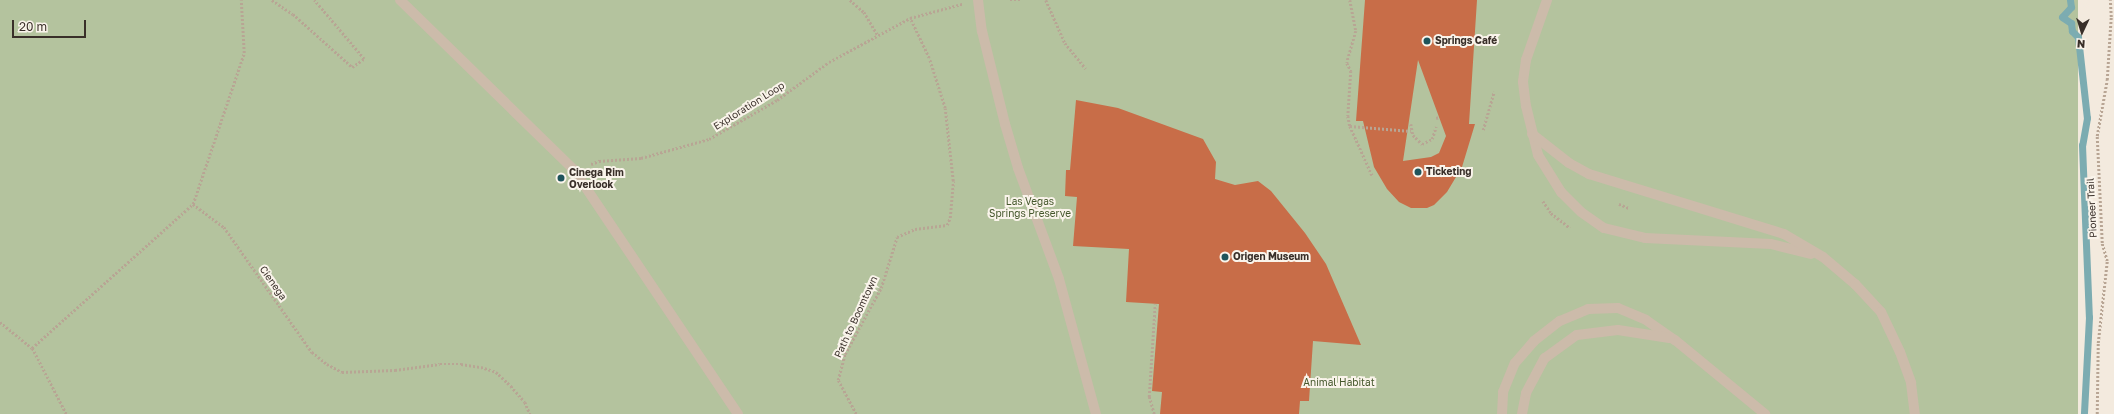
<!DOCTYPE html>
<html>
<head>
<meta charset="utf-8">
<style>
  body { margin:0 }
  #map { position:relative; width:2114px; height:414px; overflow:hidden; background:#f3eade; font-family:"Golos Text",sans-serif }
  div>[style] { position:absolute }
  .green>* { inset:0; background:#b4c39e; transform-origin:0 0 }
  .stream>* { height:7px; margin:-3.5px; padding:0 3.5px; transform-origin:3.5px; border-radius:3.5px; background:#7cacb1 }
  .building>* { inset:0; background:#c86d48 }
  .path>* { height:2.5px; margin-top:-1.25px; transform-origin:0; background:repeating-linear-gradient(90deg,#b8a594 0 2px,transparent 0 4px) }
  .lane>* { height:10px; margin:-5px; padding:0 5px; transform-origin:5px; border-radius:5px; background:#cba }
  .dots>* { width:11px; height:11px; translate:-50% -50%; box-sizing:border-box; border:2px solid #faf4eb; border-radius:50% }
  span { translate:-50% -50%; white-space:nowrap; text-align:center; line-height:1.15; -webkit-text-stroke:4px #faf4eb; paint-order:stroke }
  .poi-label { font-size:10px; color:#392f29; font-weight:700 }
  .left { translate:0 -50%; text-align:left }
  .street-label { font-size:10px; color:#392f29 }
  .park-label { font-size:10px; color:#46582d }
  .north { position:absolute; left:2062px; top:12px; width:40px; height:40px; -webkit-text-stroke:3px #faf4eb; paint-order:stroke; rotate:184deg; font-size:11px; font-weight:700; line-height:16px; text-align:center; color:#392f29 }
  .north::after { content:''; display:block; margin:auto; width:14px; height:18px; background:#392f29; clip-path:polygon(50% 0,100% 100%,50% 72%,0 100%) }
  .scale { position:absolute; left:12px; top:20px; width:74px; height:18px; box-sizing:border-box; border:2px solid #392f29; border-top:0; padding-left:5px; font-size:12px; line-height:14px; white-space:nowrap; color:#392f29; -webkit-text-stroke:3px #faf4eb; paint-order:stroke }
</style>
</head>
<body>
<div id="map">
  <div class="green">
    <div style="left:0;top:0;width:2078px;height:414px"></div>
  </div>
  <div class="stream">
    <div style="left:2070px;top:0;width:7px;rotate:82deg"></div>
    <div style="left:2071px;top:7px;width:13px;rotate:132deg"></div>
    <div style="left:2062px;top:17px;width:11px;rotate:34deg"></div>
    <div style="left:2071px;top:23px;width:8px;rotate:83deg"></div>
    <div style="left:2072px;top:31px;width:8px;rotate:45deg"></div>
    <div style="left:2078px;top:37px;width:81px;rotate:83.7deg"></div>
    <div style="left:2087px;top:118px;width:27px;rotate:100deg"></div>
    <div style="left:2082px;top:145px;width:172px;rotate:87.7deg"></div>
    <div style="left:2089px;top:317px;width:97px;rotate:93deg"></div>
  </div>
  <div class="building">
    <div style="clip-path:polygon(evenodd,1365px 0,1477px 0,1469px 124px,1475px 124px,1462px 167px,1447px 192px,1434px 205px,1427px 208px,1411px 208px,1399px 202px,1387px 189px,1374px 167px,1363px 121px,1356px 121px,1365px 0,1418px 60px,1446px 136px,1439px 153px,1431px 157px,1403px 161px,1418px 60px)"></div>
    <div style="clip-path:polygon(1076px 100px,1118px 108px,1203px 139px,1216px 162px,1215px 179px,1235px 185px,1258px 181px,1271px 191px,1305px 233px,1326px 264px,1361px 345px,1313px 341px,1309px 401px,1300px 401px,1299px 414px,1160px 414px,1162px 392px,1152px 391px,1159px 304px,1126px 302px,1129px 249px,1073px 246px,1077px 197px,1065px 196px,1066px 170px,1070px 170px)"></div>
  </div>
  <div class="path">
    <div style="left:272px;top:0;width:25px;rotate:34deg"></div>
    <div style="left:293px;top:14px;width:79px;rotate:41.9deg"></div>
    <div style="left:352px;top:67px;width:14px;rotate:-34deg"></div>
    <div style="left:364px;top:59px;width:77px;rotate:-130.3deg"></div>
    <div style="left:850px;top:0;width:18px;rotate:41deg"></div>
    <div style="left:864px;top:12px;width:26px;rotate:59deg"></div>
    <div style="left:1010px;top:0;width:10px"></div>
    <div style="left:1046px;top:0;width:47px;rotate:66.2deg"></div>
    <div style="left:1065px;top:43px;width:33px;rotate:51deg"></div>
    <div style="left:1350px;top:0;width:32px;rotate:79deg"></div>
    <div style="left:1356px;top:31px;width:33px;rotate:106deg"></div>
    <div style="left:1347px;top:63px;width:9px;rotate:63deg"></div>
    <div style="left:1351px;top:71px;width:45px;rotate:93.8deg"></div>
    <div style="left:1348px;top:116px;width:10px;rotate:79deg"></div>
    <div style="left:1350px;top:126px;width:54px;rotate:65.8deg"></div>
    <div style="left:1436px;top:118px;width:3px;rotate:-18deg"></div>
    <div style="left:1411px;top:124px;width:11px;rotate:80deg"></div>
    <div style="left:1413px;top:135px;width:13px;rotate:45deg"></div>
    <div style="left:1422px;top:144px;width:11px;rotate:-27deg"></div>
    <div style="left:1432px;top:139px;width:13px;rotate:-72deg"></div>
    <div style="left:1350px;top:126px;width:61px;rotate:4.7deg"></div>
    <div style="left:1483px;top:130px;width:40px;rotate:-74deg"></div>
    <div style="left:591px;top:164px;width:9px;rotate:-21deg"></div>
    <div style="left:599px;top:161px;width:42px;rotate:-4.1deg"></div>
    <div style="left:641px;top:158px;width:71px;rotate:-15.6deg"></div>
    <div style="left:709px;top:139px;width:78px;rotate:-29.8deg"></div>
    <div style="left:777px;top:100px;width:64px;rotate:-36.2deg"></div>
    <div style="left:829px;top:62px;width:92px;rotate:-28.5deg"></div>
    <div style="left:1543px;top:201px;width:14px;rotate:56deg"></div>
    <div style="left:1551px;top:213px;width:24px;rotate:38deg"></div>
    <div style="left:193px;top:204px;width:39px;rotate:37deg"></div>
    <div style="left:224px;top:227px;width:153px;rotate:54.9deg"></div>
    <div style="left:312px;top:352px;width:19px;rotate:39deg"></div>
    <div style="left:327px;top:364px;width:17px;rotate:28deg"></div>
    <div style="left:342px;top:372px;width:53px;rotate:-2.2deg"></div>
    <div style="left:395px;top:370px;width:45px;rotate:-7.6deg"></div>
    <div style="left:440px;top:364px;width:21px"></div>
    <div style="left:461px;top:364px;width:20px;rotate:9deg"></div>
    <div style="left:481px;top:367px;width:16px;rotate:18deg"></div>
    <div style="left:496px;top:372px;width:21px;rotate:43deg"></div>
    <div style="left:511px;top:386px;width:21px;rotate:49deg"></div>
    <div style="left:525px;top:402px;width:13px;rotate:67deg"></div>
    <div style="left:193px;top:204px;width:159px;rotate:-71.3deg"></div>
    <div style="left:244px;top:53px;width:53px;rotate:-93.2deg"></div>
    <div style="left:1619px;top:204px;width:11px;rotate:22deg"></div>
    <div style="left:0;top:322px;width:41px;rotate:39.1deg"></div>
    <div style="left:66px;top:414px;width:74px;rotate:-117.3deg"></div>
    <div style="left:32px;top:348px;width:216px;rotate:-41.8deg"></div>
    <div style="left:856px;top:414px;width:38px;rotate:-118deg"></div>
    <div style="left:838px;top:380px;width:27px;rotate:-75deg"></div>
    <div style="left:845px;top:354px;width:75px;rotate:-61.4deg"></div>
    <div style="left:881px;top:288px;width:53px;rotate:-72.6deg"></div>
    <div style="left:897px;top:237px;width:20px;rotate:-24deg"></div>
    <div style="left:915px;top:229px;width:32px;rotate:-7deg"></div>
    <div style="left:947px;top:225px;width:8px;rotate:-67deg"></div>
    <div style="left:950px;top:218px;width:37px;rotate:-85deg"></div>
    <div style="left:953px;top:181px;width:73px;rotate:-96.3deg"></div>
    <div style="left:945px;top:108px;width:52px;rotate:-107.7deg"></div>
    <div style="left:929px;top:58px;width:44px;rotate:-115.4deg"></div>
    <div style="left:910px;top:18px;width:54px;rotate:-15.1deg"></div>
    <div style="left:1154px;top:414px;width:18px;rotate:-106deg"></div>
    <div style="left:1149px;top:397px;width:93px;rotate:-86.3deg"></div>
    <div style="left:2097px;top:414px;width:71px;rotate:-89.2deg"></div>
    <div style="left:2098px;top:343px;width:82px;rotate:-83.7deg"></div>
    <div style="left:2107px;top:261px;width:19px;rotate:-106deg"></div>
    <div style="left:2102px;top:243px;width:107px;rotate:-92.7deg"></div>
    <div style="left:2097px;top:136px;width:57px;rotate:-79.9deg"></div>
    <div style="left:2107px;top:80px;width:63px;rotate:-86.4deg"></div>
    <div style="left:2111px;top:17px;width:17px;rotate:-93deg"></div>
  </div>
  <div class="lane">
    <div style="left:400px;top:0;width:243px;rotate:44.3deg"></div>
    <div style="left:574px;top:170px;width:294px;rotate:56.1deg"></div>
    <div style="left:978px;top:0;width:31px;rotate:83deg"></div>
    <div style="left:982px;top:31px;width:96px;rotate:76.1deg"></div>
    <div style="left:1005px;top:124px;width:46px;rotate:73.5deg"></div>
    <div style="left:1018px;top:168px;width:118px;rotate:69.7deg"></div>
    <div style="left:1059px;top:279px;width:140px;rotate:74.7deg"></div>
    <div style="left:1547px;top:0;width:64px;rotate:109.3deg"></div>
    <div style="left:1526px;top:60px;width:22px;rotate:98deg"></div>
    <div style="left:1523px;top:82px;width:24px;rotate:83deg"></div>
    <div style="left:1526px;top:106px;width:50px;rotate:76.2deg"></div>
    <div style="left:1538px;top:155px;width:44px;rotate:58.1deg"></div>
    <div style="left:1561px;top:192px;width:28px;rotate:45deg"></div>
    <div style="left:1581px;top:212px;width:28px;rotate:35deg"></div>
    <div style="left:1604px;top:228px;width:42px;rotate:13.7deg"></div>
    <div style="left:1645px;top:238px;width:126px;rotate:2.7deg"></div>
    <div style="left:1771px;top:244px;width:41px;rotate:14deg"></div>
    <div style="left:1532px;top:134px;width:47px;rotate:38.1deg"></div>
    <div style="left:1569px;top:163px;width:23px;rotate:29deg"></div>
    <div style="left:1589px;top:174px;width:204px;rotate:17.1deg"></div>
    <div style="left:1784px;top:234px;width:45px;rotate:30.5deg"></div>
    <div style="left:1823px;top:257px;width:42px;rotate:40.2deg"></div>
    <div style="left:1855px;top:284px;width:38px;rotate:47deg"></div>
    <div style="left:1881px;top:312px;width:44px;rotate:64.6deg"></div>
    <div style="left:1900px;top:352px;width:33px;rotate:70deg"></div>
    <div style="left:1911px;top:383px;width:31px;rotate:83deg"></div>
    <div style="left:1502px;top:414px;width:22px;rotate:-87deg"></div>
    <div style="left:1503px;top:392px;width:31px;rotate:-68deg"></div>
    <div style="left:1515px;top:363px;width:29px;rotate:-49deg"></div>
    <div style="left:1534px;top:341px;width:33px;rotate:-38deg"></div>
    <div style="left:1560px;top:321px;width:30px;rotate:-23deg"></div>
    <div style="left:1588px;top:309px;width:30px;rotate:-2deg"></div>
    <div style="left:1618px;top:308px;width:30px;rotate:23deg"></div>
    <div style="left:1646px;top:320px;width:35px;rotate:35deg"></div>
    <div style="left:1675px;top:340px;width:117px;rotate:39.4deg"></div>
    <div style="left:1522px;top:414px;width:21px;rotate:-79deg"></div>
    <div style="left:1526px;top:393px;width:40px;rotate:-62deg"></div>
    <div style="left:1545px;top:358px;width:39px;rotate:-36deg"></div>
    <div style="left:1577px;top:335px;width:41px;rotate:-7deg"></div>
    <div style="left:1618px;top:330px;width:52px;rotate:8.9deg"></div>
  </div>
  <div class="dots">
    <div style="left:1427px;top:41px;background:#1e545b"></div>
    <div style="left:1418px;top:172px;background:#1e545b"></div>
    <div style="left:561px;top:178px;background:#1e545b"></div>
    <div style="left:1225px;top:257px;background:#1e545b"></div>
  </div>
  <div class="poi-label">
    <span class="left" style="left:1435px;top:41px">Springs Café</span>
    <span class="left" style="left:569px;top:178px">Cinega Rim<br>Overlook</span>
    <span class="left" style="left:1426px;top:172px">Ticketing</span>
    <span class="left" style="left:1233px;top:257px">Origen Museum</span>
  </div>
  <div class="street-label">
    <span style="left:749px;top:106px;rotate:-32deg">Exploration Loop</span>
    <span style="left:2092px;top:208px;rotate:-93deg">Pioneer Trail</span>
    <span style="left:273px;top:283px;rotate:55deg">Cienega</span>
    <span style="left:856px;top:317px;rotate:-65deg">Path to Boomtown</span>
  </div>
  <div class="park-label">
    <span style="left:1030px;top:207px">Las Vegas<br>Springs Preserve</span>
    <span style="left:1339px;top:383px">Animal Habitat</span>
  </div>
  <div class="north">N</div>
  <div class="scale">20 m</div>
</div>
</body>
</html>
